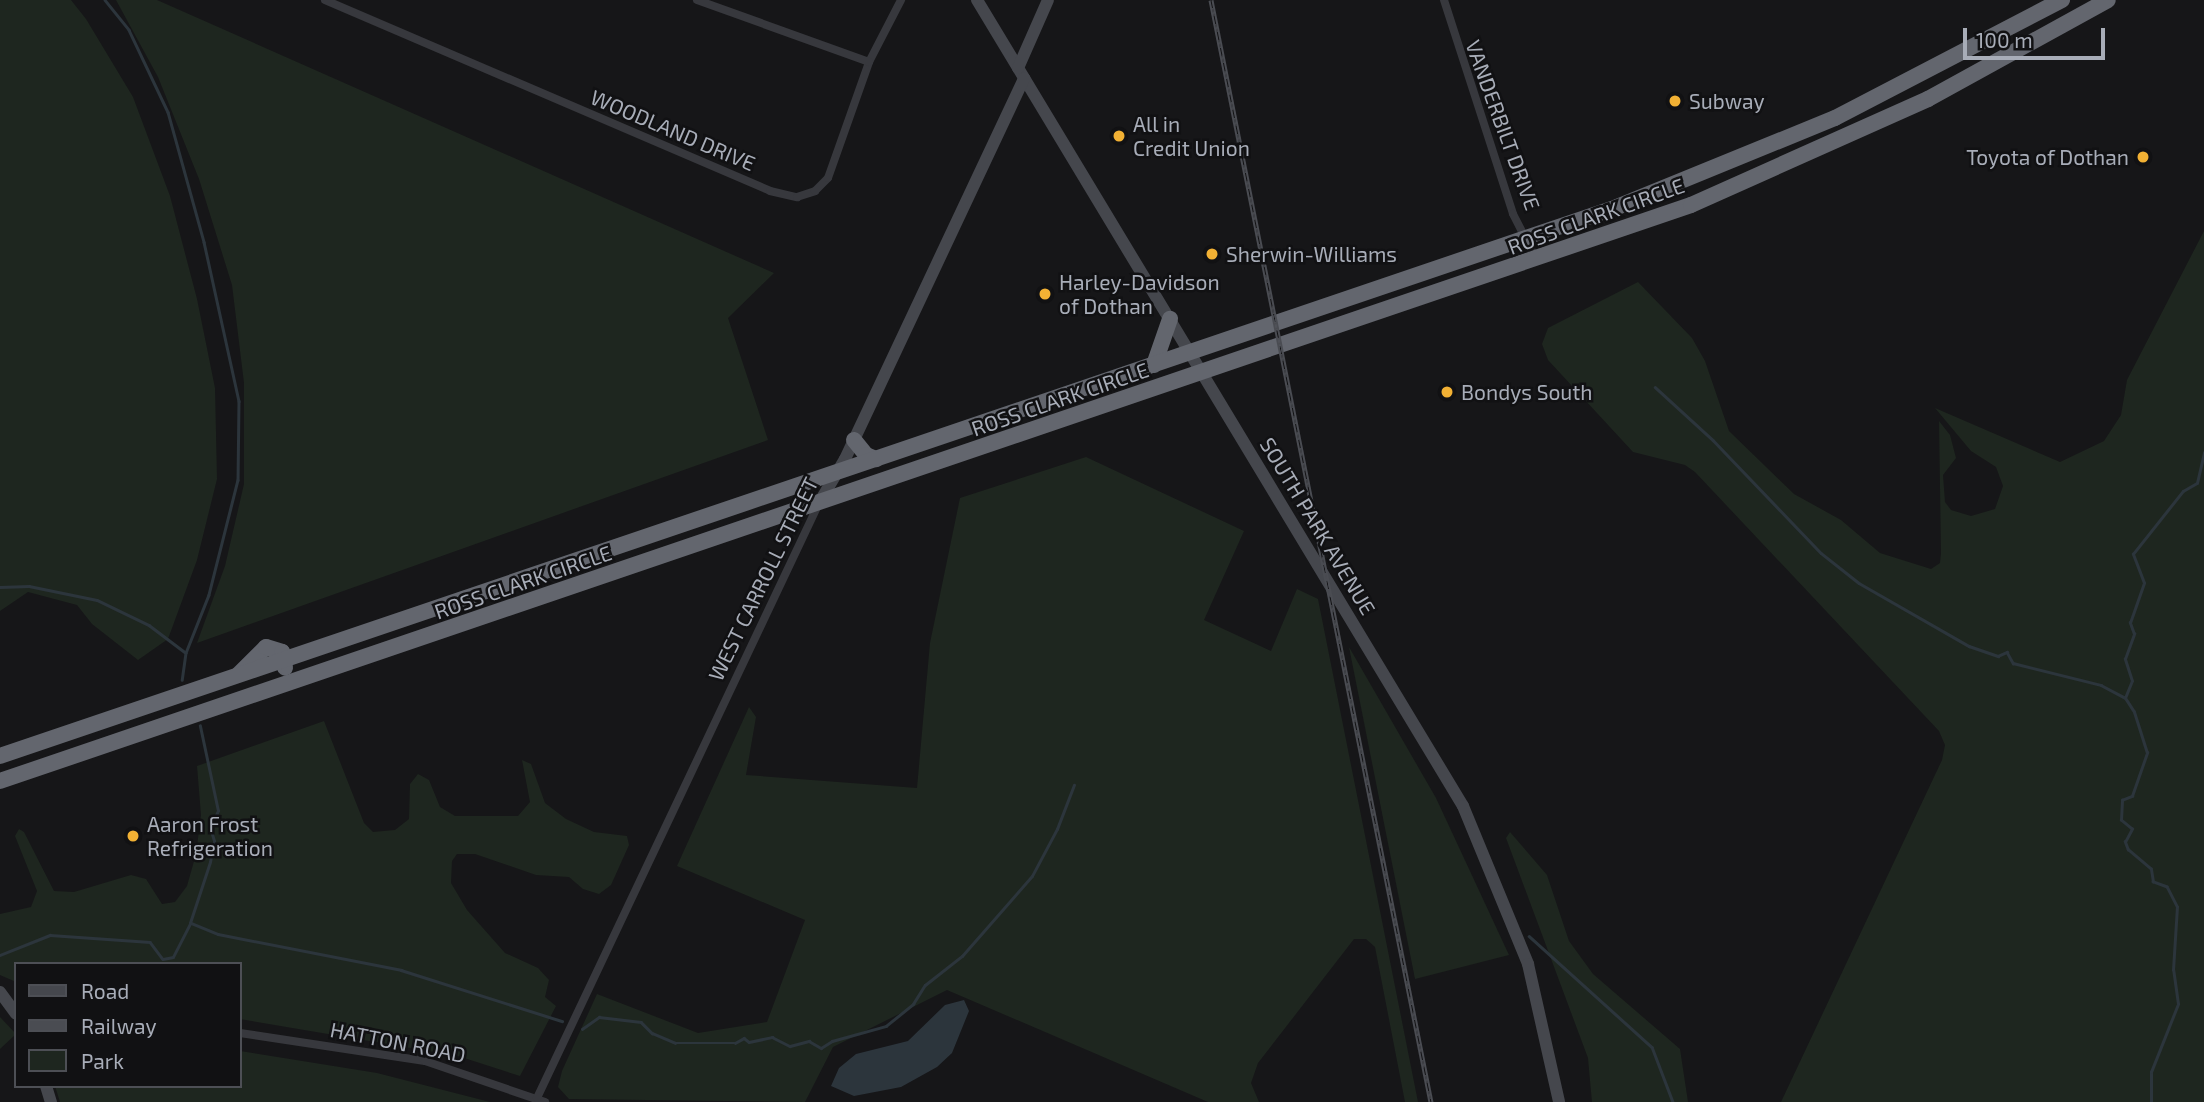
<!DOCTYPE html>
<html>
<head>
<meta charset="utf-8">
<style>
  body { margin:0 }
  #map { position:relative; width:2204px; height:1102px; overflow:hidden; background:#161618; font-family:"Exo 2",sans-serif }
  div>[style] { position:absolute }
  .green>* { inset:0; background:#1e261f }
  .water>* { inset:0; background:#2c353c }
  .stream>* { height:2.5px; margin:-1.25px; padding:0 1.25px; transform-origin:1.25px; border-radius:1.25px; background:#2c353c }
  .street>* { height:8px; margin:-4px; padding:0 4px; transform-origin:4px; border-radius:4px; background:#37383d }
  .secondary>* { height:12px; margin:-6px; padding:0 6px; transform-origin:6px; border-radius:6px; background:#45474d }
  .highway>* { height:16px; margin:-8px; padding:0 8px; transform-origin:8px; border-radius:8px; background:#63666e }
  .rail>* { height:5px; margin-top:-2.5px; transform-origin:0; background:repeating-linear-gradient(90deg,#111113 0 8px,#4a4c52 0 16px); box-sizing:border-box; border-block:2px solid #4a4c52 }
  .dots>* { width:19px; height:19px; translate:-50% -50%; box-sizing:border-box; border:4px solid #111113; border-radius:50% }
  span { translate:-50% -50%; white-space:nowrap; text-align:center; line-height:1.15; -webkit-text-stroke:5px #111113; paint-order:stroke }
  .poi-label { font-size:21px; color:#a8adb8 }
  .left { translate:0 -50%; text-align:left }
  .right { translate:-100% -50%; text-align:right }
  .street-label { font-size:21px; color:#a8adb8 }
  .legend { position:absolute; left:14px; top:962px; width:228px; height:126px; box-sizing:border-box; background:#111113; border:2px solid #4d4f55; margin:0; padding:9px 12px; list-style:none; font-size:21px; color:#a8adb8 }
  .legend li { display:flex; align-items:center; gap:14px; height:35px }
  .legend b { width:35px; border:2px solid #4d4f55 }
  .scale { position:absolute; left:1963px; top:28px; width:142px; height:32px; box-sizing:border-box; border:4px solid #a8adb8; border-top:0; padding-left:9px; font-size:21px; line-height:24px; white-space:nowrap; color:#a8adb8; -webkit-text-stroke:5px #111113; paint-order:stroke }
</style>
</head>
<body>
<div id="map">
  <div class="green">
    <div style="clip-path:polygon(0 0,71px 0,86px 19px,133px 97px,170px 196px,197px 299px,215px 388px,217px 479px,197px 560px,168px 639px,138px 660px,92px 624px,77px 605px,28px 592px,0 611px)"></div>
    <div style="clip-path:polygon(116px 0,157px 0,774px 273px,728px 318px,768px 440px,197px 643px,225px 566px,244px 484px,244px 383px,232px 285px,199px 179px,158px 77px)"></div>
    <div style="clip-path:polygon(2204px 231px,2204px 1102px,1781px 1102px,1942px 760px,1945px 745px,1939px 731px,1695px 472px,1685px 465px,1633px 452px,1548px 360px,1542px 344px,1548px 328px,1638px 282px,1692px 338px,1705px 361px,1729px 431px,1794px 494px,1841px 520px,1880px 553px,1931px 569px,1940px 563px,1941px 553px,1939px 421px,1950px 435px,1956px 458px,1943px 475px,1945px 502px,1951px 510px,1971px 516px,1995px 509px,2003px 486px,1996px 467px,1971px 451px,1935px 408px,2060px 462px,2104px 441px,2121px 415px,2127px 380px)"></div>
    <div style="clip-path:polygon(1086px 457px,1244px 531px,1204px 620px,1271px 651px,1297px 589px,1318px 599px,1418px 1102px,1405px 1102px,1375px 947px,1366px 939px,1354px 939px,1258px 1063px,1251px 1083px,1259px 1102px,1208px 1102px,947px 990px,833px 1047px,805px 1102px,569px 1099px,558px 1087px,562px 1071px,597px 994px,698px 1033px,767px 1022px,805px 920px,677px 866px,749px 707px,756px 717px,746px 775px,917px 788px,930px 643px,960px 498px)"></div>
    <div style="clip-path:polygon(1349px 647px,1436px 798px,1509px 955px,1415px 979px)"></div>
    <div style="clip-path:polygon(324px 721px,364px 823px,373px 832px,395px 830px,409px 819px,410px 784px,418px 774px,429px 780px,440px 807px,455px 816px,518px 816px,530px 802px,522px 760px,531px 764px,545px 803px,566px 819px,594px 832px,627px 836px,629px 845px,611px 885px,599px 894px,583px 889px,569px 877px,536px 875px,475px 854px,457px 854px,452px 861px,451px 883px,467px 910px,505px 953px,538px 968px,549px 980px,545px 997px,556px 1006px,520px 1076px,458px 1056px,240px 1019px,240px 964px,16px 964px,16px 982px,0 975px,0 914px,31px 907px,37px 891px,15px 836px,19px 829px,24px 832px,54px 891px,74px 892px,131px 875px,146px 879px,162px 904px,175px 902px,187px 886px,196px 854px,201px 815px,197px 766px)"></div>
    <div style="clip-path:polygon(1510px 832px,1547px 875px,1569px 941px,1593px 974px,1680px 1049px,1688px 1102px,1592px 1102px,1588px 1058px,1506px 838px)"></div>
    <div style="clip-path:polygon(0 1017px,16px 1034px,0 1049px)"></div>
    <div style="clip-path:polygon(240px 1051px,377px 1073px,490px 1102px,60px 1102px,55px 1086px,240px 1086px)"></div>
  </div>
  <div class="water">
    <div style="clip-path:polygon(964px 1000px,969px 1011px,952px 1053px,937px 1067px,901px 1087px,854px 1096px,831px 1086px,839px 1068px,856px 1054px,908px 1041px,945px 1005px)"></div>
  </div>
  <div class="stream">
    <div style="left:105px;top:0;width:38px;rotate:51deg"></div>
    <div style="left:129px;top:30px;width:91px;rotate:64.6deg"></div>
    <div style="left:168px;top:112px;width:135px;rotate:74.5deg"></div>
    <div style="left:204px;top:242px;width:163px;rotate:77.6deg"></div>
    <div style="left:239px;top:401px;width:79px;rotate:90.7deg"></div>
    <div style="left:238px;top:480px;width:119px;rotate:104.2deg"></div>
    <div style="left:209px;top:595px;width:62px;rotate:111.6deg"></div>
    <div style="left:186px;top:653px;width:27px;rotate:98deg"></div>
    <div style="left:1655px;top:387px;width:79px;rotate:42.4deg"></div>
    <div style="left:1713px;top:440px;width:156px;rotate:46.3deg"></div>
    <div style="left:1821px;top:553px;width:48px;rotate:38.3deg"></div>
    <div style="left:1859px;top:583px;width:127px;rotate:29.8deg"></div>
    <div style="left:1969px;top:646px;width:31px;rotate:19deg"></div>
    <div style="left:1998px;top:656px;width:10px;rotate:-24deg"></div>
    <div style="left:2007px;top:652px;width:13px;rotate:61deg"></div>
    <div style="left:2013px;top:663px;width:91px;rotate:14deg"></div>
    <div style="left:2101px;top:685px;width:26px;rotate:28deg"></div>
    <div style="left:0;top:587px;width:29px;rotate:-2deg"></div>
    <div style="left:29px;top:586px;width:69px;rotate:11.6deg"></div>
    <div style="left:97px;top:600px;width:58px;rotate:25.7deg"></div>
    <div style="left:149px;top:625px;width:46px;rotate:37.1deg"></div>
    <div style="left:191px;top:923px;width:29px;rotate:22deg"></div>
    <div style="left:218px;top:934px;width:187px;rotate:11.1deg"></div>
    <div style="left:401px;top:970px;width:169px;rotate:17.6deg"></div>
    <div style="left:1529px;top:936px;width:166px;rotate:42.1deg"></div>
    <div style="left:1652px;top:1047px;width:59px;rotate:69.1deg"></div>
    <div style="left:0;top:955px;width:54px;rotate:-21.8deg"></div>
    <div style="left:50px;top:935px;width:100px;rotate:4deg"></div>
    <div style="left:150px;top:942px;width:21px;rotate:53deg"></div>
    <div style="left:163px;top:959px;width:10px;rotate:-11deg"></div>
    <div style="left:173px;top:957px;width:38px;rotate:-63deg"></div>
    <div style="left:190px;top:923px;width:64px;rotate:-71.8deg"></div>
    <div style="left:210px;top:862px;width:21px;rotate:-79deg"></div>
    <div style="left:214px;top:841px;width:14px;rotate:-107deg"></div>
    <div style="left:210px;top:828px;width:19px;rotate:-65deg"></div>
    <div style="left:218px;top:811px;width:87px;rotate:-102deg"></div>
    <div style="left:582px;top:1029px;width:21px;rotate:-35deg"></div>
    <div style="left:599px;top:1017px;width:42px;rotate:6.8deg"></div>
    <div style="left:641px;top:1022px;width:16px;rotate:45deg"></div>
    <div style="left:652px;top:1033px;width:25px;rotate:23deg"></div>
    <div style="left:675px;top:1043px;width:60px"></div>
    <div style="left:735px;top:1043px;width:10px;rotate:-29deg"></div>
    <div style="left:744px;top:1038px;width:6px;rotate:39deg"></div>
    <div style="left:749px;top:1042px;width:24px;rotate:-12deg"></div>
    <div style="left:772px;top:1037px;width:20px;rotate:27deg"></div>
    <div style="left:790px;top:1046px;width:20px;rotate:-15deg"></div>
    <div style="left:809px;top:1041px;width:14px;rotate:30deg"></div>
    <div style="left:821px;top:1048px;width:13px;rotate:-32deg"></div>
    <div style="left:832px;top:1041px;width:56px;rotate:-15.5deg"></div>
    <div style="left:886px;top:1026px;width:35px;rotate:-39deg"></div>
    <div style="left:913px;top:1004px;width:22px;rotate:-58deg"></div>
    <div style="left:925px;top:985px;width:47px;rotate:-38.1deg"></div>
    <div style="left:962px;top:956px;width:106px;rotate:-48.8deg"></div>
    <div style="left:1032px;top:876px;width:53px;rotate:-62deg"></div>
    <div style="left:1057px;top:829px;width:47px;rotate:-68.9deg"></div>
    <div style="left:2151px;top:1102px;width:30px;rotate:-90deg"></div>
    <div style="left:2151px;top:1072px;width:73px;rotate:-68.3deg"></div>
    <div style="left:2178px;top:1004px;width:34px;rotate:-98deg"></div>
    <div style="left:2173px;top:970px;width:63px;rotate:-86.4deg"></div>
    <div style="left:2177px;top:907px;width:22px;rotate:-117deg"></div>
    <div style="left:2167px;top:887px;width:15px;rotate:-160deg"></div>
    <div style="left:2153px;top:882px;width:13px;rotate:-99deg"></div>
    <div style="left:2151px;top:869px;width:30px;rotate:-140deg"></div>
    <div style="left:2128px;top:850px;width:9px;rotate:-111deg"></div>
    <div style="left:2125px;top:842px;width:15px;rotate:-62deg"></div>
    <div style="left:2132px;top:829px;width:14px;rotate:-141deg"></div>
    <div style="left:2121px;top:820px;width:20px;rotate:-87deg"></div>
    <div style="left:2122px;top:800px;width:11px;rotate:-22deg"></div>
    <div style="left:2132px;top:796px;width:46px;rotate:-70.8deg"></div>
    <div style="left:2147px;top:753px;width:43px;rotate:-107.6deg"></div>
    <div style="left:2134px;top:712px;width:17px;rotate:-123deg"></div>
    <div style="left:2125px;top:698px;width:18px;rotate:-68deg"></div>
    <div style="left:2132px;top:681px;width:23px;rotate:-108deg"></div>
    <div style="left:2125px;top:659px;width:27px;rotate:-70deg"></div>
    <div style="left:2134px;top:634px;width:12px;rotate:-110deg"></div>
    <div style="left:2130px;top:623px;width:42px;rotate:-70.7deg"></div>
    <div style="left:2144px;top:583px;width:31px;rotate:-111deg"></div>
    <div style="left:2133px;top:554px;width:80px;rotate:-51.6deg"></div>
    <div style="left:2183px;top:491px;width:16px;rotate:-30deg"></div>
    <div style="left:2197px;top:483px;width:31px;rotate:-77deg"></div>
  </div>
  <div class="street">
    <div style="left:325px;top:0;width:484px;rotate:23.2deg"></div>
    <div style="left:770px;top:191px;width:28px;rotate:13deg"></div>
    <div style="left:797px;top:197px;width:19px;rotate:-18deg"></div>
    <div style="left:815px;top:191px;width:18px;rotate:-45deg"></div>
    <div style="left:828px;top:178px;width:123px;rotate:-70.5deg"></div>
    <div style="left:869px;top:62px;width:70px;rotate:-62.7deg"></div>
    <div style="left:697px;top:0;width:183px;rotate:19.8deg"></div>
    <div style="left:1444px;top:0;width:225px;rotate:72.1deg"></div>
    <div style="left:1513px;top:214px;width:51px;rotate:62.9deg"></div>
    <div style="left:240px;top:1033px;width:187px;rotate:8.6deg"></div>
    <div style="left:425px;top:1061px;width:127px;rotate:18.9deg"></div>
    <div style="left:537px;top:1098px;width:658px;rotate:-64.64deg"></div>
  </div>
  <div class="secondary">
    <div style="left:977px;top:0;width:941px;rotate:58.91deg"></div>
    <div style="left:1463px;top:806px;width:171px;rotate:67.6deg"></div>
    <div style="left:1528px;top:964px;width:141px;rotate:77.3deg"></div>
    <div style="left:1018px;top:68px;width:74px;rotate:-66.2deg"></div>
    <div style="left:819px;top:503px;width:51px;rotate:-59.4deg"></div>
    <div style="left:845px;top:459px;width:421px;rotate:-64.8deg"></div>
    <div style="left:0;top:992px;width:27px;rotate:54deg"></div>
    <div style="left:46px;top:1086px;width:17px;rotate:73deg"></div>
  </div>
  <div class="highway">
    <div style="left:1154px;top:365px;width:49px;rotate:-70.8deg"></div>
    <div style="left:854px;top:440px;width:19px;rotate:51deg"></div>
    <div style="left:866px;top:455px;width:11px;rotate:22deg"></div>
    <div style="left:239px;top:674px;width:38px;rotate:-45deg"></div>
    <div style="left:266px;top:647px;width:17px;rotate:17deg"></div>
    <div style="left:282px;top:652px;width:16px;rotate:79deg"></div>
    <div style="left:0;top:756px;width:1708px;rotate:-18.75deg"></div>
    <div style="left:1617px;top:207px;width:235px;rotate:-22.2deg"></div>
    <div style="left:1835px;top:118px;width:256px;rotate:-27.5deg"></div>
    <div style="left:0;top:781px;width:1786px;rotate:-18.81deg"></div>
    <div style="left:1691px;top:205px;width:260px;rotate:-24.1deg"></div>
    <div style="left:1928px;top:99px;width:205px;rotate:-28.8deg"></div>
  </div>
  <div class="rail">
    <div style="left:1211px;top:0;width:1124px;rotate:78.71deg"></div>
  </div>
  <div class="dots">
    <div style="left:1675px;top:101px;background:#f2b134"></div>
    <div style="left:1119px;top:136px;background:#f2b134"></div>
    <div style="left:2143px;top:157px;background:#f2b134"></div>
    <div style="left:1212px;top:254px;background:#f2b134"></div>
    <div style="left:1045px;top:294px;background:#f2b134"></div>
    <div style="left:1447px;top:392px;background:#f2b134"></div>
    <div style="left:133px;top:836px;background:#f2b134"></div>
  </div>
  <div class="poi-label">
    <span class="left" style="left:1689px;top:101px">Subway</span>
    <span class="left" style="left:1133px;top:136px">All in<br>Credit Union</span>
    <span class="right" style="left:2129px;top:157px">Toyota of Dothan</span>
    <span class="left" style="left:1226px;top:254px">Sherwin-Williams</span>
    <span class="left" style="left:1059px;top:294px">Harley-Davidson<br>of Dothan</span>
    <span class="left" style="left:1461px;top:392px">Bondys South</span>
    <span class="left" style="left:147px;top:836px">Aaron Frost<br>Refrigeration</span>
  </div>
  <div class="street-label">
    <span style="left:1503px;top:125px;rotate:70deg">VANDERBILT DRIVE</span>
    <span style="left:673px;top:130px;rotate:23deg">WOODLAND DRIVE</span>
    <span style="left:1596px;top:216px;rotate:-20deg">ROSS CLARK CIRCLE</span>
    <span style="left:1060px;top:399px;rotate:-19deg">ROSS CLARK CIRCLE</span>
    <span style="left:1318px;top:526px;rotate:59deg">SOUTH PARK AVENUE</span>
    <span style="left:763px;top:579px;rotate:-64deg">WEST CARROLL STREET</span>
    <span style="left:523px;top:582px;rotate:-19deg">ROSS CLARK CIRCLE</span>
    <span style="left:398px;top:1042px;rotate:11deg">HATTON ROAD</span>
  </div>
  <ul class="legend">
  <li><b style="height:9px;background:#45474d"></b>Road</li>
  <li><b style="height:9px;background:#4a4c52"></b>Railway</li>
  <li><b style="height:19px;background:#1e261f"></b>Park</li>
  </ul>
  <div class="scale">100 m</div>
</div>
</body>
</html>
